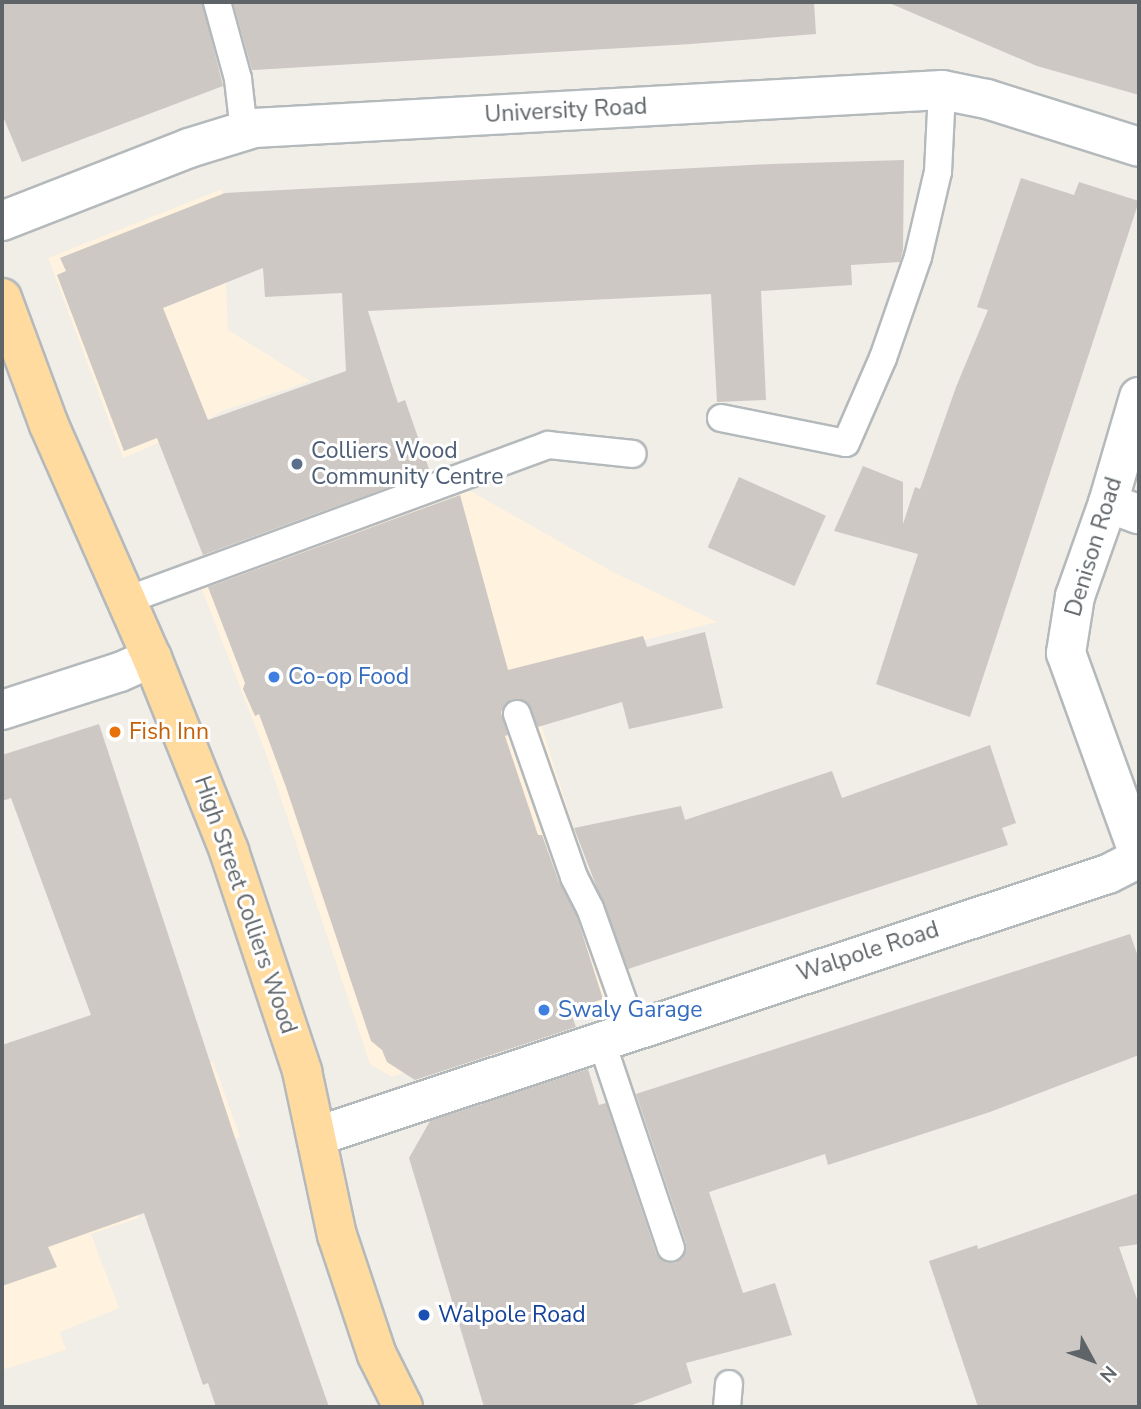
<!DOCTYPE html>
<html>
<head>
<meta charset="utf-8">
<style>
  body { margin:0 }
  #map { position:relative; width:1141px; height:1409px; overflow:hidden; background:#f1ede7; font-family:"Nunito Sans",sans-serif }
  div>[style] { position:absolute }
  .commercial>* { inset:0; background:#fff2de }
  .building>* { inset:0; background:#cdc8c3; transform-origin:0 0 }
  .roads { filter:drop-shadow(2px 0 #b4b9bc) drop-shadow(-2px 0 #b4b9bc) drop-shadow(0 2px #b4b9bc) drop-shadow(0 -2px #b4b9bc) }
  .service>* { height:26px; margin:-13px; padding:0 13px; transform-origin:13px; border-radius:13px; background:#fff }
  .minor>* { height:38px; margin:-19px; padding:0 19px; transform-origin:19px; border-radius:19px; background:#fff }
  .trunk>* { height:38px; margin:-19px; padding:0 19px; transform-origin:19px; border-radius:19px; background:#ffdb9f }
  .dots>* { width:19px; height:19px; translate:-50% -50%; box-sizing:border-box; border:4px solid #fff; border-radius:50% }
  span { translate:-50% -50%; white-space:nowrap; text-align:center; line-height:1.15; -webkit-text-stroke:6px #fff; paint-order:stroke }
  .street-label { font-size:23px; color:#5e6468 }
  .service-label { font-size:23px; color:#4e5e75 }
  .left { translate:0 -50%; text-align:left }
  .shop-label { font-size:23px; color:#366cbe }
  .food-label { font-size:23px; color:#c56008 }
  .transit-label { font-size:23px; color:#164399 }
  .frame { position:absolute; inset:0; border:4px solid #5e6468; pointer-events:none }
  .north { position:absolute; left:1057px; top:1325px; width:70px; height:70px; -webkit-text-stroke:5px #fff; paint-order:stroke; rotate:131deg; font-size:19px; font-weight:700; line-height:28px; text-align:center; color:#5e6468 }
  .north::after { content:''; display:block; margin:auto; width:24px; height:32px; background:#5e6468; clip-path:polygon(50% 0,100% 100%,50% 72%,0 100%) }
</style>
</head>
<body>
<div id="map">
  <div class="commercial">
    <div style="clip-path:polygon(222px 189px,228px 330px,310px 381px,222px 411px,190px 430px,123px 458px,48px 258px)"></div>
    <div style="clip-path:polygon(467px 489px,613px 572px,717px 622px,524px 670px,626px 994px,392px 1077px,370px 1064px,265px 751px,199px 582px)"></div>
    <div style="clip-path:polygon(213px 1061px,240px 1137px,122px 1172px,139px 1218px,91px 1234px,119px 1308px,60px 1332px,66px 1350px,2px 1370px,2px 1131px)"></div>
  </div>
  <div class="building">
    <div style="clip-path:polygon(2px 2px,202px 2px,223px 86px,22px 162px,2px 114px)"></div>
    <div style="clip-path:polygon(233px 2px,814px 2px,816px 34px,691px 44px,252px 70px)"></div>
    <div style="clip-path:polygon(887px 2px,1139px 2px,1139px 95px,1037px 66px)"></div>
    <div style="clip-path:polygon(evenodd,904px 160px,903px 250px,900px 262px,851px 265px,852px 285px,761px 291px,766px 400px,717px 402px,711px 294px,368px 311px,398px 403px,405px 400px,430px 472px,203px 555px,157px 438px,124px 451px,57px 275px,66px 271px,60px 258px,225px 193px,770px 164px,904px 160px,263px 268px,265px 297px,342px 293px,346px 371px,208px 420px,163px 308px,263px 268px)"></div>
    <div style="clip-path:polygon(1021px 178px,1074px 195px,1079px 182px,1139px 201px,970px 717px,876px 684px,918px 554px,834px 531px,863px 466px,903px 482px,903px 524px,915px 487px,920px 489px,956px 387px,988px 310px,977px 307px)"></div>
    <div style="left:739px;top:477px;width:95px;height:77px;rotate:24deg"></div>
    <div style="clip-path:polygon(460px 495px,508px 670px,643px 636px,647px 647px,705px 632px,723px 708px,629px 729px,622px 702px,538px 727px,527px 702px,512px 699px,505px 704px,501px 712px,508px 735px,505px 736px,538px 835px,542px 835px,559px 882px,576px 914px,603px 999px,570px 1010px,576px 1027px,415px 1080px,387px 1062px,382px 1050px,371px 1041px,286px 787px,259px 714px,255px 716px,243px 689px,245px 683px,208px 587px)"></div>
    <div style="clip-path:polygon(99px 724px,234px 1135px,329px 1407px,216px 1407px,208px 1383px,203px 1385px,144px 1213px,48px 1247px,57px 1267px,2px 1286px,2px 1045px,91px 1015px,11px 798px,2px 801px,2px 755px)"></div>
    <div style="clip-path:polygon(990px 745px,1016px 823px,1002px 828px,1008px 845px,628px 969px,574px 828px,681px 806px,685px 820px,832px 771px,842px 798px)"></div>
    <div style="clip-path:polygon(1130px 934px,1139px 959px,1139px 1055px,990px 1112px,828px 1165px,825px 1154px,709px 1192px,743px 1293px,775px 1283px,792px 1335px,686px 1363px,692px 1383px,627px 1407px,484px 1407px,409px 1158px,430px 1121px,588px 1069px,599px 1105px,606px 1103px,656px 1253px,661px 1260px,675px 1263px,683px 1258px,686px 1243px,636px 1094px)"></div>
    <div style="clip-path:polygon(1139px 1193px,1139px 1244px,1119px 1247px,1139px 1305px,1139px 1407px,978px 1407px,929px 1261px,977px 1245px,978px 1249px)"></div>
  </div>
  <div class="roads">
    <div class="service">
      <div style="left:217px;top:2px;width:80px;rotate:74.7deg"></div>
      <div style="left:238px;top:79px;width:52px;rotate:83.4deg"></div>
      <div style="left:721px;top:418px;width:127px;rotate:11.3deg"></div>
      <div style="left:846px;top:443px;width:93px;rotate:-66.5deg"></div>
      <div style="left:883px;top:358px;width:107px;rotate:-70.9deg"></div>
      <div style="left:918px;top:257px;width:87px;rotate:-76.8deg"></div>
      <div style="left:938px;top:172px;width:82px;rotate:-87.2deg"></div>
      <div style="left:127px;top:600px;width:449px;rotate:-20.2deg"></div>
      <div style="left:548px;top:445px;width:85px;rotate:6deg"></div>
      <div style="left:517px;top:714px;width:173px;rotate:70.7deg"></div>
      <div style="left:574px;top:877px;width:35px;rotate:63deg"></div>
      <div style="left:590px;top:908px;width:128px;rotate:70.4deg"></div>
      <div style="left:601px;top:1040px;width:219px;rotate:71.4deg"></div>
      <div style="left:727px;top:1407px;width:23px;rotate:-85deg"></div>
    </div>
    <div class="minor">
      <div style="left:2px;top:221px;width:201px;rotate:-21.3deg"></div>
      <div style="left:189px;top:148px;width:68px;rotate:-17.1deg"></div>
      <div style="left:254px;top:128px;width:689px;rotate:-3.16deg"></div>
      <div style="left:942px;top:90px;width:46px;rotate:11.3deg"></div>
      <div style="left:987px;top:99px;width:159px;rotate:17.5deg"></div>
      <div style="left:1139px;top:397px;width:110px;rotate:106.3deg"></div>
      <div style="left:1108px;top:503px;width:99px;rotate:109.5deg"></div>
      <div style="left:1075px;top:596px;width:58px;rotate:99deg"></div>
      <div style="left:1066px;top:653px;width:215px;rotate:70.1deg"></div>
      <div style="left:1108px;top:503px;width:33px;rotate:20deg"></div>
      <div style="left:2px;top:710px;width:124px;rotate:-17.9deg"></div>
      <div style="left:120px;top:672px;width:35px;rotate:-24deg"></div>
      <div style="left:317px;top:1136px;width:833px;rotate:-18.33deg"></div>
      <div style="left:1108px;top:874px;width:35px;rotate:-27deg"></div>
    </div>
    <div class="trunk">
      <div style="left:2px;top:298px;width:135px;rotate:69.7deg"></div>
      <div style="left:49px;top:425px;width:255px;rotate:66.2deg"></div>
      <div style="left:152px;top:658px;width:208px;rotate:68.2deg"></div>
      <div style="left:229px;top:851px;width:232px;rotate:71.6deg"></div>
      <div style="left:302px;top:1071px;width:168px;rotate:78deg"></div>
      <div style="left:337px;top:1235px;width:126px;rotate:71.6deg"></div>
      <div style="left:377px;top:1355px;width:58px;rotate:63.4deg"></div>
    </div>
  </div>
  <div class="dots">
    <div style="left:297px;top:464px;background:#5c6f8a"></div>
    <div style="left:274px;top:677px;background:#3f7fe0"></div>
    <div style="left:115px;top:732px;background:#e8710a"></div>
    <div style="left:544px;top:1010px;background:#3f7fe0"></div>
    <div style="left:424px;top:1315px;background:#1a4fb4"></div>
  </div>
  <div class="street-label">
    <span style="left:566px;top:111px;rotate:-3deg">University Road</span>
    <span style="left:1094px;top:547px;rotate:-73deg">Denison Road</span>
    <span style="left:245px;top:905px;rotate:71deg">High Street Colliers Wood</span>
    <span style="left:868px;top:952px;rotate:-18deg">Walpole Road</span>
  </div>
  <div class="service-label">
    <span class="left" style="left:311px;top:464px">Colliers Wood<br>Community Centre</span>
  </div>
  <div class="shop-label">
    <span class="left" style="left:288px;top:677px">Co-op Food</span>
    <span class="left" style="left:558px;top:1010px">Swaly Garage</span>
  </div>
  <div class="food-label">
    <span class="left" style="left:129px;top:732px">Fish Inn</span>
  </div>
  <div class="transit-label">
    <span class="left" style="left:438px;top:1315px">Walpole Road</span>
  </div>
  <div class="frame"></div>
  <div class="north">N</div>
</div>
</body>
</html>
